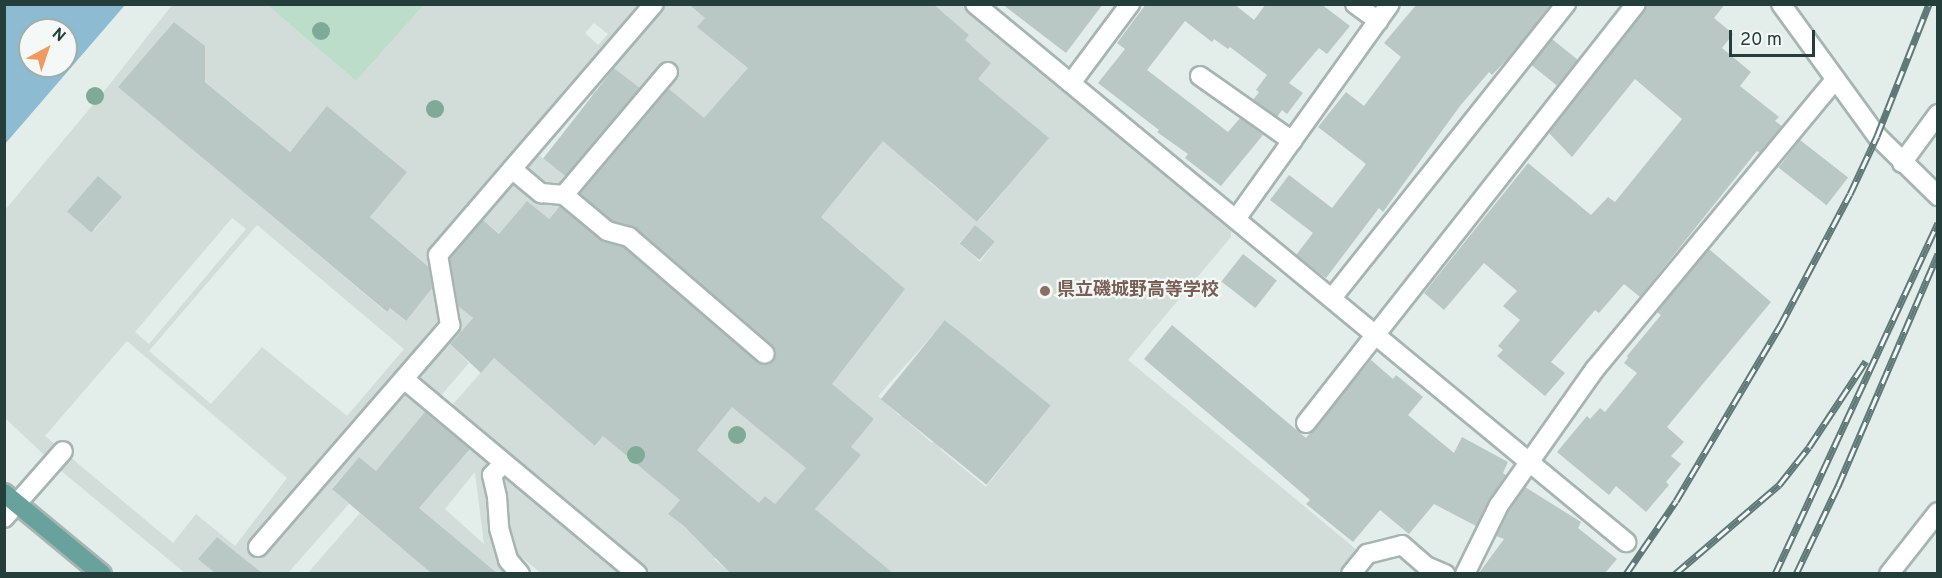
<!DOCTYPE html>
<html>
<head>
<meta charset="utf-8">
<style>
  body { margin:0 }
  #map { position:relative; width:1942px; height:578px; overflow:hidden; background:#e3edea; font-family:Overpass,"Noto Sans JP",sans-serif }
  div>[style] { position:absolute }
  .built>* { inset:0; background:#d2ddd9 }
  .green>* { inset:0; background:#bdddcb }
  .water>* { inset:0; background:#8dbbd1 }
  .building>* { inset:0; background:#b9c8c4; transform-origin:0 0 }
  .roads { filter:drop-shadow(2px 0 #a6b5b2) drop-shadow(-2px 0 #a6b5b2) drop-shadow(0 2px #a6b5b2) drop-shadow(0 -2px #a6b5b2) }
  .minor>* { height:18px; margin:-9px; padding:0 9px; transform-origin:9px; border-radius:9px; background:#fff }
  .major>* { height:18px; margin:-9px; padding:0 9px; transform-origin:9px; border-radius:9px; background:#69a29c }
  .rail>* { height:7px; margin-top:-3.5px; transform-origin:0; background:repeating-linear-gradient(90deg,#f4f9f7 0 14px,#5e7977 0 28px); box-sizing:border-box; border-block:2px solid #5e7977 }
  .trees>* { width:18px; height:18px; margin:-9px; border-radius:50%; background:#7faa98 }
  .dots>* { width:16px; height:16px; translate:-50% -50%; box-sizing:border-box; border:3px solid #f4f9f7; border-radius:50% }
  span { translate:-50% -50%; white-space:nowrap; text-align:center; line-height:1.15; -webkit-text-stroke:4.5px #f4f9f7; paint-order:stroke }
  .education-label { font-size:18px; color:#785e54; font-weight:700 }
  .left { translate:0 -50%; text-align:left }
  .frame { position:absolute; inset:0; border:6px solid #233e3b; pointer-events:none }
  .north { position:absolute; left:18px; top:18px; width:60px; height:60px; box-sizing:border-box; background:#f4f9f7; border:2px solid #a0aeac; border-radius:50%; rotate:40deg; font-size:16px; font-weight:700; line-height:24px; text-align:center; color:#233e3b }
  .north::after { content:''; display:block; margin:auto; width:21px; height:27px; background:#ef9a5f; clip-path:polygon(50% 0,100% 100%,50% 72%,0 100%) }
  .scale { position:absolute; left:1729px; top:30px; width:86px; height:27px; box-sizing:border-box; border:3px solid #233e3b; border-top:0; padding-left:8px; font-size:18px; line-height:21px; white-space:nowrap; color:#233e3b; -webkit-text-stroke:4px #f4f9f7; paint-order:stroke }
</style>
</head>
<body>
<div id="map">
  <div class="built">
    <div style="clip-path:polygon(evenodd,688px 4px,700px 14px,708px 5px,851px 107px,935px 5px,961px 5px,1231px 227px,1231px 237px,1128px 360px,1357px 550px,1338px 573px,893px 573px,789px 488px,775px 504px,765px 496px,714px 559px,730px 573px,541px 573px,521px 557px,508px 573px,497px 573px,389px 483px,402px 467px,432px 493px,470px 449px,437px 422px,494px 358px,596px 446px,603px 436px,575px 297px,483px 220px,456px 252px,480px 309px,370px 217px,406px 171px,328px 107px,290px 152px,203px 80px,204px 46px,174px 22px,119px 87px,386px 312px,390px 308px,405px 321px,426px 295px,418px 272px,473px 318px,450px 344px,469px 363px,376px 471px,359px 457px,332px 488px,349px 504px,288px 573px,250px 573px,254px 567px,217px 537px,199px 559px,215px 573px,185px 573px,60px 470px,5px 418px,5px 210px,102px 94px,172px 5px,267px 5px,356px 81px,424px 5px,688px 4px,945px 15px,969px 35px,881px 141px,945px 15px,688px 4px,594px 23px,608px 34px,598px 45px,585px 33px,594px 23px,688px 4px,971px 45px,991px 63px,909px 162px,971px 45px,688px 4px,613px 67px,638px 87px,620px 109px,594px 89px,613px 67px,688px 4px,587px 91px,606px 107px,555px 168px,535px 152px,587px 91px,688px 4px,1000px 98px,1048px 138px,978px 222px,929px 182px,1000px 98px,688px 4px,813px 100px,875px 151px,840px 194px,813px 100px,688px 4px,98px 177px,122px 197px,94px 231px,98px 177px,688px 4px,779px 183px,827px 222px,751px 315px,779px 183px,688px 4px,557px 209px,599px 245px,541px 228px,557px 209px,688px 4px,232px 218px,246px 229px,149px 344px,135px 332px,232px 218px,688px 4px,257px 225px,404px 349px,347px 416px,262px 347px,211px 404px,149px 351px,257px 225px,688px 4px,975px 225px,995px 242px,980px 262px,959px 243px,975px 225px,688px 4px,834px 230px,863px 252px,788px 344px,834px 230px,688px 4px,617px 244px,721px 334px,597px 266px,617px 244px,688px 4px,946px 320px,967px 338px,900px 416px,878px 396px,946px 320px,688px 4px,127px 341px,287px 478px,235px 546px,196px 514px,173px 543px,45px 436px,127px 341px,688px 4px,972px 342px,998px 363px,932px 443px,906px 420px,972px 342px,688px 4px,1004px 370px,1050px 406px,986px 487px,940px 449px,1004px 370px,688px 4px,853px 402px,874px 419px,854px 443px,833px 425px,853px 402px,688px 4px,831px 430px,860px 455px,831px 489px,802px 464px,831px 430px,688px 4px,677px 433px,747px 493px,716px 529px,688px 530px,668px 514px,680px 500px,677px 433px,688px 4px,474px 473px,475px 473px,484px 544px,445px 509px,474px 473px)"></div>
    <div style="clip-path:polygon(360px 513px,431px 573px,307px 574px)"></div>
  </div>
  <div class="green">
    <div style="clip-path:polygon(267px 5px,424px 5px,356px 81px)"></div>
  </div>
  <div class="water">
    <div style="clip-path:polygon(evenodd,5px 4px,125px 5px,5px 144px,4px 5px,5px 4px,30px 30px,66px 30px,66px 66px,30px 66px,30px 30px)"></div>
  </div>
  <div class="building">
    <div style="clip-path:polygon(evenodd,688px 4px,933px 4px,969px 35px,965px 40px,991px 63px,978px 79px,1049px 138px,977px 222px,883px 141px,821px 217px,905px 289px,832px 384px,874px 419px,851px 447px,861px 455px,815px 509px,893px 573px,730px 573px,685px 527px,668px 514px,680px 500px,603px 436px,595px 446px,494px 358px,481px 373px,450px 344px,473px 318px,458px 306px,450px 259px,483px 220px,499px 234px,527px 201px,549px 219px,560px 206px,600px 240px,624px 247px,758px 363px,768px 365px,774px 361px,776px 351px,772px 345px,636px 228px,612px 221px,580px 194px,669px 89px,704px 118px,748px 68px,697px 27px,705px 18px,688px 4px,732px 407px,806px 468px,775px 504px,765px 496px,759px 503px,697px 450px,732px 407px)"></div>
    <div style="clip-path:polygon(1002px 4px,1103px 4px,1066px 53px)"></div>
    <div style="clip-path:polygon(1146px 4px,1234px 4px,1254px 20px,1266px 4px,1321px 4px,1350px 26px,1327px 54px,1319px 48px,1289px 83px,1303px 93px,1287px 114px,1282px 110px,1277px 117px,1253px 100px,1259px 92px,1256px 90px,1267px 75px,1230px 47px,1228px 49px,1214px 39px,1212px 42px,1185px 21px,1147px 70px,1228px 132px,1240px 118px,1263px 135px,1221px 186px,1185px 158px,1188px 154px,1157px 132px,1159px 130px,1098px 83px,1125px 49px,1117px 43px)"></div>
    <div style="clip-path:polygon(1417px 4px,1551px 4px,1515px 51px,1492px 75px,1489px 72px,1460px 106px,1383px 212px,1379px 208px,1326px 278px,1296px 255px,1313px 233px,1270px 200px,1289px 175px,1332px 208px,1366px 164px,1318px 127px,1346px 92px,1364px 106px,1401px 57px,1384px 43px)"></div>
    <div style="clip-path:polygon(1648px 4px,1725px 4px,1714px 18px,1733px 34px,1722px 48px,1751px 72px,1740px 86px,1779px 117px,1775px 121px,1782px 126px,1760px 153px,1757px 151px,1640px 297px,1624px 284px,1599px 313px,1595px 310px,1551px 362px,1565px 373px,1545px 396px,1497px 356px,1503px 350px,1498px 346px,1520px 320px,1503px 306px,1517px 291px,1484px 263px,1444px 310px,1424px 293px,1528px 163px,1591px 215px,1608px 197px,1615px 202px,1682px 119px,1635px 79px,1572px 157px,1549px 133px)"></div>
    <div style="clip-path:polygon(174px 22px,205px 46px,205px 82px,290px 152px,327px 106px,407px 172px,370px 217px,429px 267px,432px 288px,406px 321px,390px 308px,387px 312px,118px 87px)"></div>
    <div style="left:1552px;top:39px;width:33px;height:33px;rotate:39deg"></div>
    <div style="left:614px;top:68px;width:33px;height:115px;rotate:38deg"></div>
    <div style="left:1800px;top:140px;width:61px;height:35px;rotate:38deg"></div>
    <div style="left:98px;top:176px;width:32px;height:47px;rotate:41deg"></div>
    <div style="left:975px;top:225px;width:26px;height:24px;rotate:40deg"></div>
    <div style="clip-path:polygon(1709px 249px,1771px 302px,1667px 427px,1684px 442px,1671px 456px,1681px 464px,1666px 482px,1669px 485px,1646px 512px,1616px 486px,1609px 495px,1557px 452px,1587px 416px,1590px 419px,1600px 408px,1605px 412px,1637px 373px,1624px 363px,1628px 358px,1627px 356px,1661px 315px,1657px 312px)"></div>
    <div style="left:1243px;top:254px;width:43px;height:35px;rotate:38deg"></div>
    <div style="left:945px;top:320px;width:136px;height:102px;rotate:39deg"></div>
    <div style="clip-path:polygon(1172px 325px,1306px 438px,1371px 360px,1393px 379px,1396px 375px,1423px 397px,1408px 415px,1454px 453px,1462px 437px,1508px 462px,1503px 473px,1506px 475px,1490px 499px,1476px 526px,1434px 504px,1409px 534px,1380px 510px,1353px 542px,1306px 504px,1310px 500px,1265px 461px,1144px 359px)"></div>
    <div style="clip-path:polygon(425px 412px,470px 449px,419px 508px,497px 573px,431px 573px,332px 489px,359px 457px,376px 471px)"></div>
    <div style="clip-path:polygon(1525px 487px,1581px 522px,1578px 528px,1617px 559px,1605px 573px,1479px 573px,1504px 539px,1496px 536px,1509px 511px)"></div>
    <div style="clip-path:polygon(217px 537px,262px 573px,215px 573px,198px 559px)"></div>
  </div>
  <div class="roads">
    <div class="minor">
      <div style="left:975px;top:4px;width:845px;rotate:39.57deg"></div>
      <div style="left:1355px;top:4px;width:29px;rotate:36deg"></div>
      <div style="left:1781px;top:4px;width:163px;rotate:54deg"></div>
      <div style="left:1877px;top:136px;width:86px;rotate:44.5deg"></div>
      <div style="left:1200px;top:76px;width:113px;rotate:35.2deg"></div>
      <div style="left:1071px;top:83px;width:99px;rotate:-53.2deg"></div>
      <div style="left:1902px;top:163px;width:61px;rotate:-53.7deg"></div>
      <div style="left:512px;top:169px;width:38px;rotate:40deg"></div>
      <div style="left:541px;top:193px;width:23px;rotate:5deg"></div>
      <div style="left:564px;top:195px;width:56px;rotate:39.9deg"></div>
      <div style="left:607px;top:231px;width:23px;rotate:15deg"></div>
      <div style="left:629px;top:237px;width:179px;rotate:40.7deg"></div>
      <div style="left:564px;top:195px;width:161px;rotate:-49.8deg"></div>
      <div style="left:1236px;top:219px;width:264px;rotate:-54.4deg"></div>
      <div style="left:1332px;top:298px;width:376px;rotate:-51.5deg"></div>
      <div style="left:404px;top:379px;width:304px;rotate:39.9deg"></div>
      <div style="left:1306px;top:423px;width:533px;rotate:-51.78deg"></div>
      <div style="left:504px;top:463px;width:17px;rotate:135deg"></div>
      <div style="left:492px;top:475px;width:23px;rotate:77deg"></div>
      <div style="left:497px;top:497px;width:31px;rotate:86deg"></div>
      <div style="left:499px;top:528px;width:33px;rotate:74deg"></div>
      <div style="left:508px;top:560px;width:18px;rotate:49deg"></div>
      <div style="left:4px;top:518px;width:89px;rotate:-48.6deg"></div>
      <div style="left:258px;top:547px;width:294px;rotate:-49.1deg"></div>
      <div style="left:450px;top:325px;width:71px;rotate:-99.7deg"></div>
      <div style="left:438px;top:255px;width:331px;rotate:-49.3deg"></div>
      <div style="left:1351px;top:574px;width:26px;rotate:-51deg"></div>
      <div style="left:1367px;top:554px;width:36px;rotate:-14deg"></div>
      <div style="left:1402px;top:545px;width:32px;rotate:41deg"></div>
      <div style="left:1426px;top:566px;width:21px;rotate:23deg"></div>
      <div style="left:1465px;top:574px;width:77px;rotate:-63.8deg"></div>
      <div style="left:1499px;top:505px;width:166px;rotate:-54.8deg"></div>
      <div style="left:1595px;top:369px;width:376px;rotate:-50.3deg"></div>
      <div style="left:1889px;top:574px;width:79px;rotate:-51.7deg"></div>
    </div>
    <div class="major">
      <div style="left:4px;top:493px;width:127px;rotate:39.6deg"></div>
    </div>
  </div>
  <div class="rail">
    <div style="left:1626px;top:574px;width:88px;rotate:-55.6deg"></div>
    <div style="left:1676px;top:501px;width:204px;rotate:-59.3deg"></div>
    <div style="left:1780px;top:326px;width:149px;rotate:-62.1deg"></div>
    <div style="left:1850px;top:194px;width:64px;rotate:-65deg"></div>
    <div style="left:1877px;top:136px;width:142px;rotate:-68.5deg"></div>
    <div style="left:1675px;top:574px;width:137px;rotate:-40.6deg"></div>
    <div style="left:1779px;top:485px;width:48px;rotate:-51.7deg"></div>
    <div style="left:1809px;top:447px;width:103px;rotate:-56.5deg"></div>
    <div style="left:1775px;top:574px;width:387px;rotate:-65.1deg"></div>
    <div style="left:1796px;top:574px;width:98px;rotate:-64.5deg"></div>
    <div style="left:1838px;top:486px;width:253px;rotate:-66.7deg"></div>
  </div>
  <div class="trees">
    <div style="left:321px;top:31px"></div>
    <div style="left:95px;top:96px"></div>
    <div style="left:435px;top:109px"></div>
    <div style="left:737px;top:435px"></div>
    <div style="left:636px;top:455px"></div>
  </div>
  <div class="dots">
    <div style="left:1045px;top:291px;background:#8d6e63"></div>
  </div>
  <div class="education-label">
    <span class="left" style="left:1057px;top:291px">県立磯城野高等学校</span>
  </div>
  <div class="frame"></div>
  <div class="north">N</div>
  <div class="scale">20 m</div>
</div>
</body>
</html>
